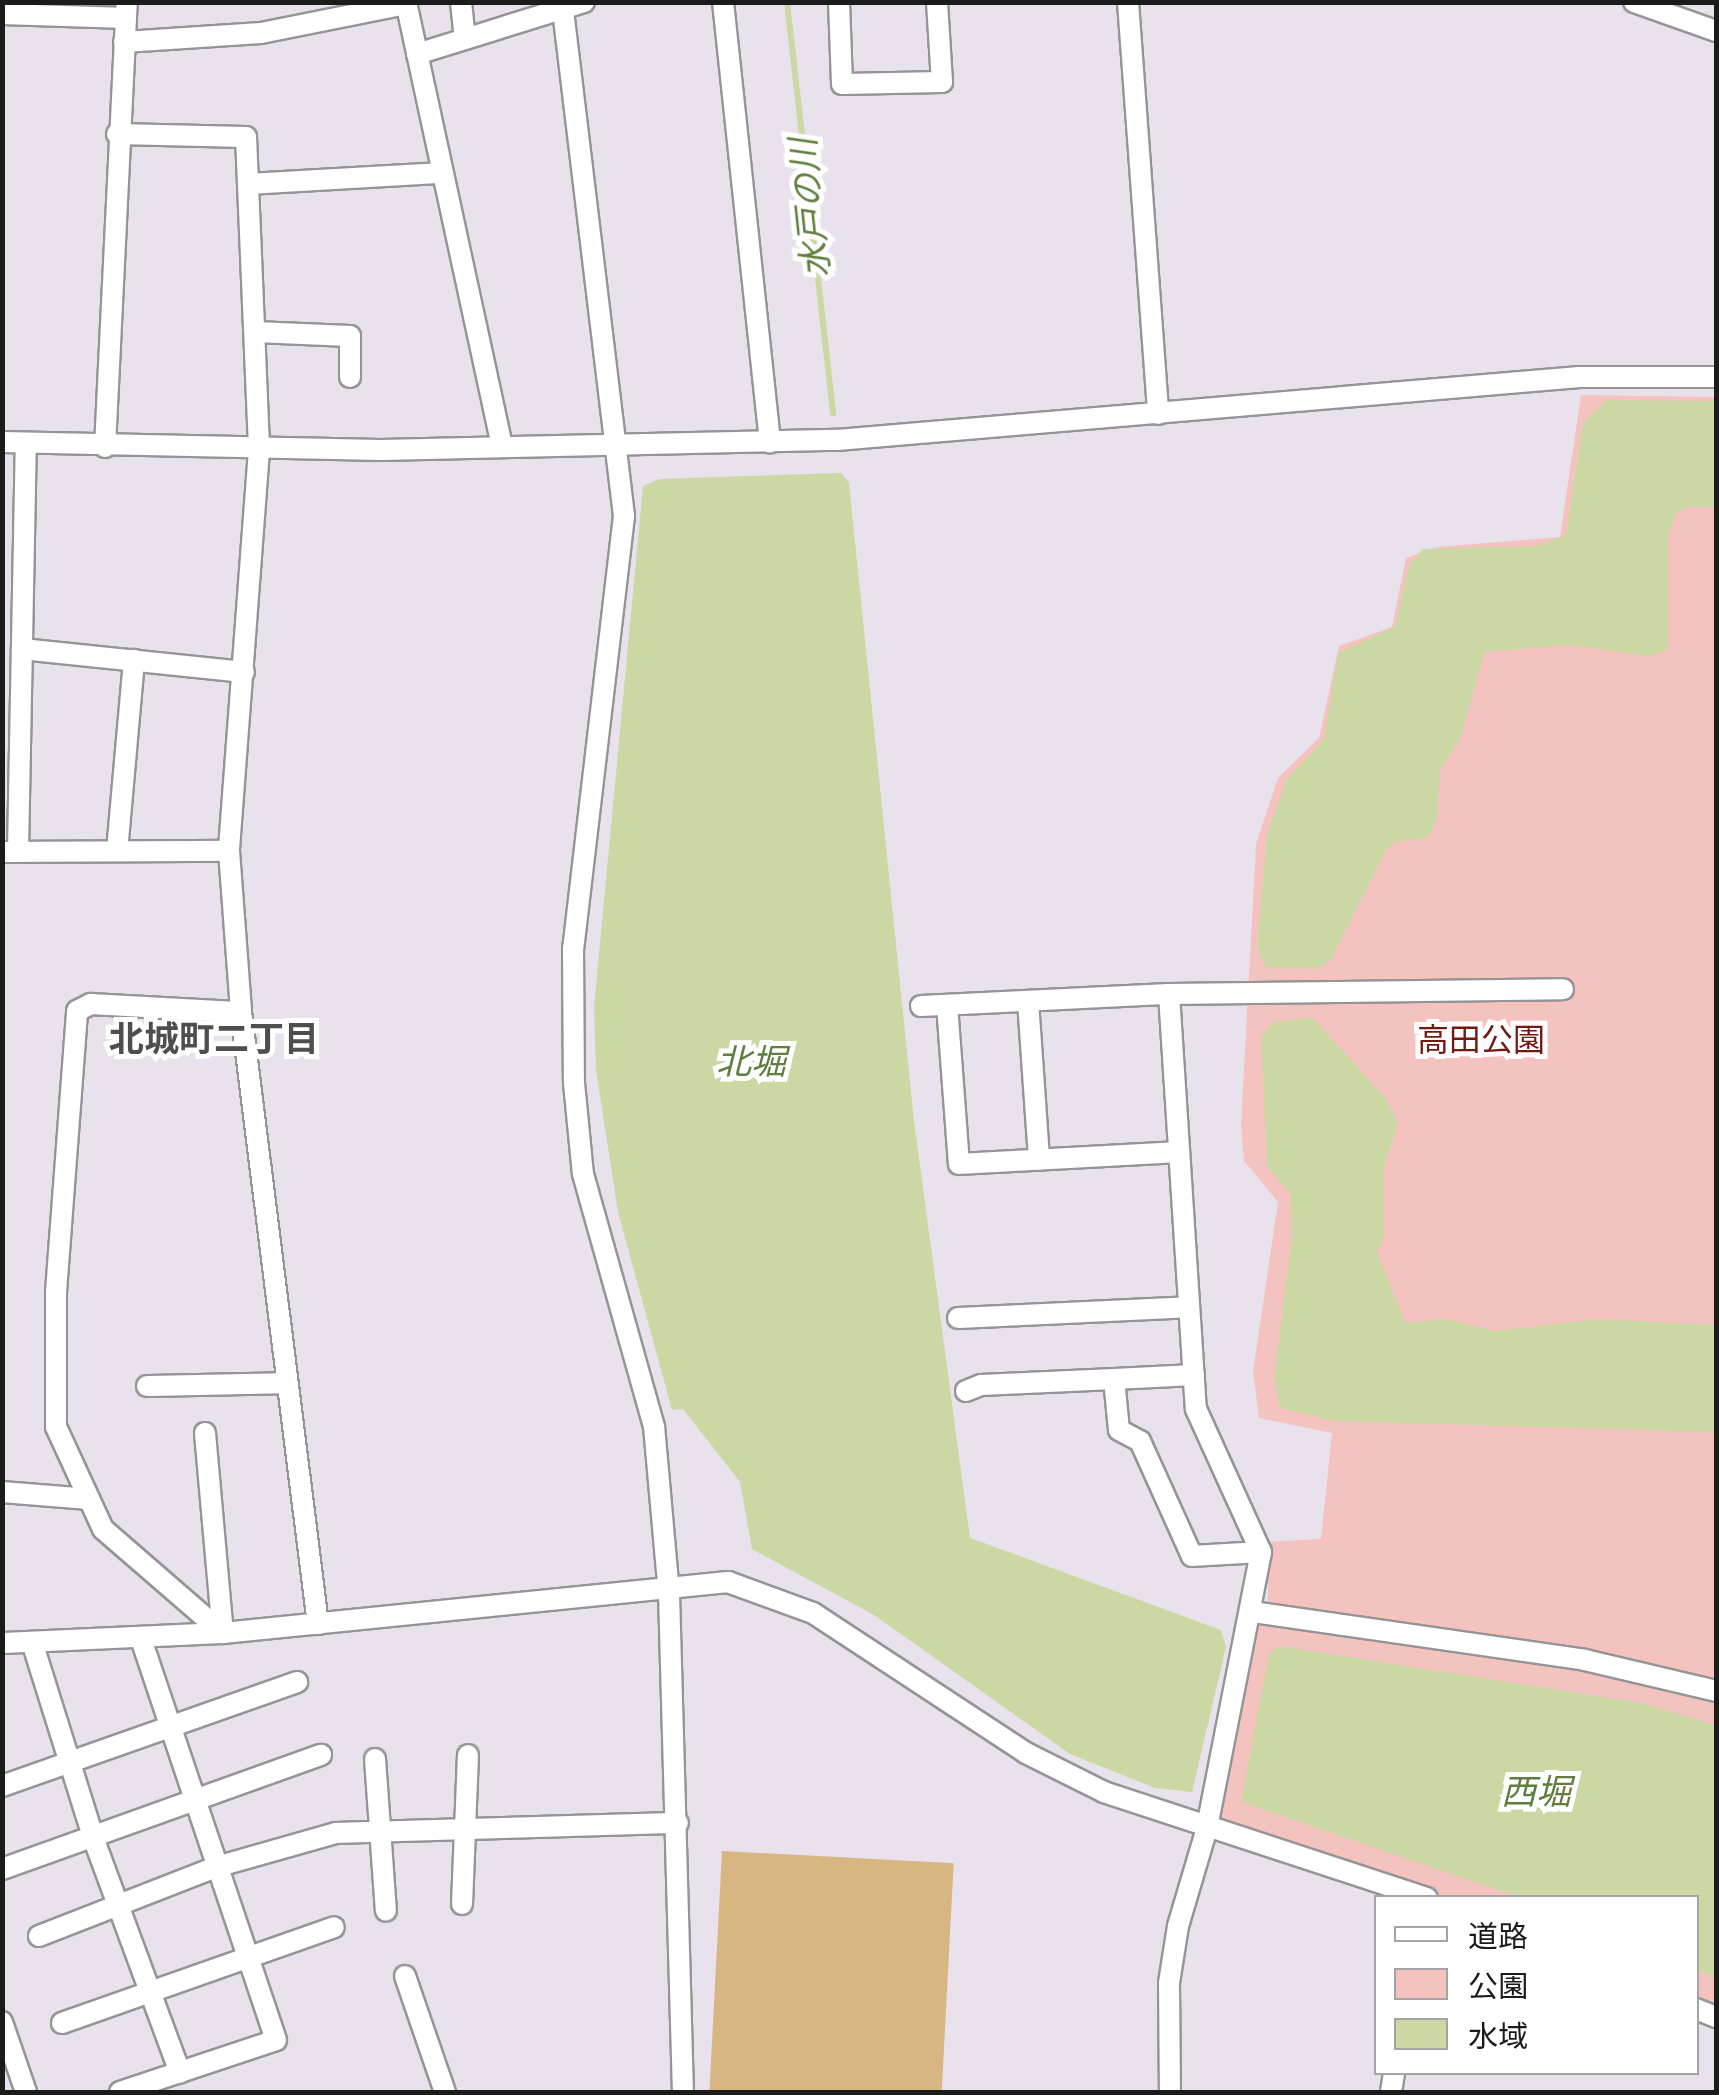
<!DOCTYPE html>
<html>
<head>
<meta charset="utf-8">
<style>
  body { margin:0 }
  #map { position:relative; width:1719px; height:2095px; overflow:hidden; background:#e9e1ec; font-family:"DM Sans","Noto Sans JP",sans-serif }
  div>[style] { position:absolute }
  .park>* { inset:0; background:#f5c3bf }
  .pitch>* { inset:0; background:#d7b683; transform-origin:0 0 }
  .water>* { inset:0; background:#ccd8a4 }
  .stream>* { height:6px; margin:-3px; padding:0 3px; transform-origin:3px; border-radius:3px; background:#ccd8a4 }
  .roads { filter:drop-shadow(2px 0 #959595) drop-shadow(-2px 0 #959595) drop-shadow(0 2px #959595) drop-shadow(0 -2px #959595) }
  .minor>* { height:20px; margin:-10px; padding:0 10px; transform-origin:10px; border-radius:10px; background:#fff }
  span { translate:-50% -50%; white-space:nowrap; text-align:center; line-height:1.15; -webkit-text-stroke:10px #fff; paint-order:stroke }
  .park-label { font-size:32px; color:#711911 }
  .water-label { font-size:35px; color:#607f3f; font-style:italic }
  .neighbourhood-label { font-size:35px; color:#4e4e4e; font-weight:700 }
  .frame { position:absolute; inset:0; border:5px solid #1b1b1b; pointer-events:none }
  .legend { position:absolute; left:1374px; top:1895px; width:325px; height:180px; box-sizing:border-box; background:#fff; border:2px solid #a4a4a4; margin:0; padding:12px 18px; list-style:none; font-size:30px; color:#1b1b1b }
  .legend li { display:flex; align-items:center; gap:20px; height:50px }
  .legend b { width:50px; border:2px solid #a4a4a4 }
</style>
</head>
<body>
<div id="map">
  <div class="park">
    <div style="clip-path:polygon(1581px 395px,1716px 397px,1716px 2009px,1697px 2001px,1696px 1898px,1446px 1897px,1218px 1824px,1254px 1636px,1268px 1601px,1267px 1542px,1321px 1539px,1332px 1433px,1259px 1418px,1253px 1372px,1278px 1202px,1244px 1161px,1241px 1126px,1256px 844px,1278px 778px,1319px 738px,1339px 646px,1392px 627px,1406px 558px,1437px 547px,1560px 537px)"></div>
  </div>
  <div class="pitch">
    <div style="left:722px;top:1851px;width:232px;height:241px;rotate:3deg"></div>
  </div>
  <div class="water">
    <div style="clip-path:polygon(1607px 400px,1716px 401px,1716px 507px,1688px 507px,1676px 514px,1668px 533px,1668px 650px,1648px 656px,1570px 645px,1484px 652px,1462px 734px,1440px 771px,1437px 820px,1428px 837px,1394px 842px,1385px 852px,1330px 961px,1318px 968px,1267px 968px,1257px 949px,1267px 834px,1287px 779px,1324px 739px,1338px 653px,1395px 626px,1409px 566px,1423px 549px,1536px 546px,1566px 535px,1583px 422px)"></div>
    <div style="clip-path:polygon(841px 473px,849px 483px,914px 1121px,970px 1538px,1221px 1630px,1226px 1647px,1192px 1792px,1155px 1788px,1070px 1754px,874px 1615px,752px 1549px,740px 1482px,683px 1409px,672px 1410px,618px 1212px,596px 1070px,594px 1007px,643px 486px,660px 479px)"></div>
    <div style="clip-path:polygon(1313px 1018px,1387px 1100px,1398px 1124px,1383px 1170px,1383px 1238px,1377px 1253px,1405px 1323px,1446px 1319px,1495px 1331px,1597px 1319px,1716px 1325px,1716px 1432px,1335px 1421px,1280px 1408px,1274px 1379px,1292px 1233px,1290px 1194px,1267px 1166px,1261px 1037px,1273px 1022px)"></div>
    <div style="clip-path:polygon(1280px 1646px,1642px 1703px,1716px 1725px,1716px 1978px,1697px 1970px,1696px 1898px,1519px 1897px,1241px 1802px,1269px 1653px)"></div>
  </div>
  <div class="stream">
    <div style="left:787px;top:2px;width:414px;rotate:83.6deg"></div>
  </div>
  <div class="roads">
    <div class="minor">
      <div style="left:406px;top:2px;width:455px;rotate:77.8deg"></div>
      <div style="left:461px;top:2px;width:37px;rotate:84deg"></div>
      <div style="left:562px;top:2px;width:518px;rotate:83.12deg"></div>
      <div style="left:624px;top:516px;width:435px;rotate:96.7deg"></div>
      <div style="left:573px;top:948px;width:135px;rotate:89.6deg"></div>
      <div style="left:574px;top:1083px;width:91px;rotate:84.4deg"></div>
      <div style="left:583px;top:1174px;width:262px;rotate:74.3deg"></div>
      <div style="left:654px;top:1426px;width:168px;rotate:84.9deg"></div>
      <div style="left:669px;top:1593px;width:499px;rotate:88.4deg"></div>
      <div style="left:723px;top:2px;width:443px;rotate:83.9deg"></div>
      <div style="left:839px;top:2px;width:82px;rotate:87.9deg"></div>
      <div style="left:842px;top:84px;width:100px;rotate:-1.1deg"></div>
      <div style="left:942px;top:82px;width:80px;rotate:-93.6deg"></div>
      <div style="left:1128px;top:2px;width:413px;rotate:85.8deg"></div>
      <div style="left:1634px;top:2px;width:87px;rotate:19.5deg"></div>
      <div style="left:2px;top:14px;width:124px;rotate:1.8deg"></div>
      <div style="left:124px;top:42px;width:137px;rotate:-3.8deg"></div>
      <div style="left:261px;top:33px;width:148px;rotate:-11.3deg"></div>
      <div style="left:417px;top:54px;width:175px;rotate:-17.3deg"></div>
      <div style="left:117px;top:134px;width:129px;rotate:1.3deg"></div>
      <div style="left:246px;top:137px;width:313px;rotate:87.6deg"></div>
      <div style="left:259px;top:450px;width:402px;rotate:94.3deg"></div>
      <div style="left:229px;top:851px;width:161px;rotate:85.7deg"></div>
      <div style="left:241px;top:1012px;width:617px;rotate:82.83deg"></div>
      <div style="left:249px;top:184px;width:192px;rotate:-3.3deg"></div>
      <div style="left:255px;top:332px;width:95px;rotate:2.4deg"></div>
      <div style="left:350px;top:336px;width:41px;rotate:90deg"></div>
      <div style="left:2px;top:442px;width:379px;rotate:1.2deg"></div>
      <div style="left:381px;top:450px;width:456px;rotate:-1.3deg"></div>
      <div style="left:837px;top:440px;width:745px;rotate:-4.85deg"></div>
      <div style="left:1579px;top:377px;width:137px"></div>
      <div style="left:105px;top:447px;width:446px;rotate:-87.2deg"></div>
      <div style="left:22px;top:649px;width:223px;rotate:5.9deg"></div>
      <div style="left:18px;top:851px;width:407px;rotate:-88.9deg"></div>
      <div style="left:117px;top:851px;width:192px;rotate:-84.9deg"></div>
      <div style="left:2px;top:852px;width:227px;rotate:-0.3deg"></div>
      <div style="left:1169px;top:994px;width:416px;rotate:86.3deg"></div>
      <div style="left:1196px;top:1409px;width:157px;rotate:65.6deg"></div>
      <div style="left:1261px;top:1552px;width:281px;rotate:101.1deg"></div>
      <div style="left:1207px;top:1828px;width:102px;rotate:106.5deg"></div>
      <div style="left:1178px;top:1926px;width:58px;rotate:99deg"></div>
      <div style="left:1169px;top:1983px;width:109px;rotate:89.5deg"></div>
      <div style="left:1028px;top:1001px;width:159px;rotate:86deg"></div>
      <div style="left:947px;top:1005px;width:159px;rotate:85.7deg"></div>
      <div style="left:959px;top:1164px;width:220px;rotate:-3.1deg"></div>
      <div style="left:921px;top:1006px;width:248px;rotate:-2.8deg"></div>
      <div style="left:1169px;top:994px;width:394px;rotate:-0.7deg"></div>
      <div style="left:958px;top:1318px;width:231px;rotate:-2.7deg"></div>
      <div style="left:1194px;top:1375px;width:80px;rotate:177.1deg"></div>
      <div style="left:1114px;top:1379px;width:51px;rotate:84.4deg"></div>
      <div style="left:1119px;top:1430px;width:24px;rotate:28deg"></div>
      <div style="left:1140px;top:1441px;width:126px;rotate:65.7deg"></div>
      <div style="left:1192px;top:1556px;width:69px;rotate:-3.3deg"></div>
      <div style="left:147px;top:1386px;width:138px;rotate:-1.2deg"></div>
      <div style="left:966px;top:1391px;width:16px;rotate:-22deg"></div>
      <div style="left:981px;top:1385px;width:133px;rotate:-2.6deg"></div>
      <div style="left:205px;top:1433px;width:201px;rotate:84.9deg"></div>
      <div style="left:2px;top:1492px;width:87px;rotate:4.6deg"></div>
      <div style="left:1253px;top:1612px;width:335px;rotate:8.2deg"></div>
      <div style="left:1585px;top:1660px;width:135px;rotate:13.3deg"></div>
      <div style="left:223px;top:1633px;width:159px;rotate:-139.1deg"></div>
      <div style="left:103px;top:1529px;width:112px;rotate:-114.7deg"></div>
      <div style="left:56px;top:1427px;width:135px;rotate:-90deg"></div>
      <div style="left:56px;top:1292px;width:282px;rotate:-85.7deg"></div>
      <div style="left:77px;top:1011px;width:16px;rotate:-27deg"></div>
      <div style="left:91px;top:1004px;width:150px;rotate:3.1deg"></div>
      <div style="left:2px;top:1643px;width:221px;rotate:-2.6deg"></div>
      <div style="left:223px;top:1633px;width:508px;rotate:-5.77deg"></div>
      <div style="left:728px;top:1582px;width:90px;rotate:20deg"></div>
      <div style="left:813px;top:1613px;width:255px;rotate:33.3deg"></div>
      <div style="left:1026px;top:1753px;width:87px;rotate:26.6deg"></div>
      <div style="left:1104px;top:1792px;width:340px;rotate:18.2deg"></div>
      <div style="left:33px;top:1645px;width:204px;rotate:72.6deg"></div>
      <div style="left:94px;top:1840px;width:248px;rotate:69.7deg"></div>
      <div style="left:375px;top:1759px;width:152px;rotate:85.9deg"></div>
      <div style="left:2px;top:1786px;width:313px;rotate:-19.4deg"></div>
      <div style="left:2px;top:1869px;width:339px;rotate:-19.7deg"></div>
      <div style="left:462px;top:1904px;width:149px;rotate:-87.7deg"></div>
      <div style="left:39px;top:1936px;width:190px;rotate:-21.3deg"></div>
      <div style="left:216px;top:1867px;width:125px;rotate:-15.8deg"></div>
      <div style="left:336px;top:1833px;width:342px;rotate:-1.7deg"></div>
      <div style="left:405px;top:1976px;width:123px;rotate:71deg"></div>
      <div style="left:1696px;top:2009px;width:22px;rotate:22deg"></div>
      <div style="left:2px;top:2022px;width:74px;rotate:71.1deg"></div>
      <div style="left:62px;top:2023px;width:288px;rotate:-19.4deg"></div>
      <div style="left:120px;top:2092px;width:164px;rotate:-18.4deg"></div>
      <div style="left:276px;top:2040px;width:423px;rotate:-108.6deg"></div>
      <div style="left:1391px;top:2092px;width:20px;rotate:-81deg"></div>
    </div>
  </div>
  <div class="park-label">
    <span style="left:1481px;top:1040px">高田公園</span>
  </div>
  <div class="water-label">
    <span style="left:810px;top:208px;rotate:-96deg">水戸の川</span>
    <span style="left:751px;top:1062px">北堀</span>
    <span style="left:1536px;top:1792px">西堀</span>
  </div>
  <div class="neighbourhood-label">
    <span style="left:214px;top:1039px">北城町二丁目</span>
  </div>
  <div class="frame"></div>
  <ul class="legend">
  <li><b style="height:12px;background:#fff"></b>道路</li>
  <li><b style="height:28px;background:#f5c3bf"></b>公園</li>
  <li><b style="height:28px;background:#ccd8a4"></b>水域</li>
  </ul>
</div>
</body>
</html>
